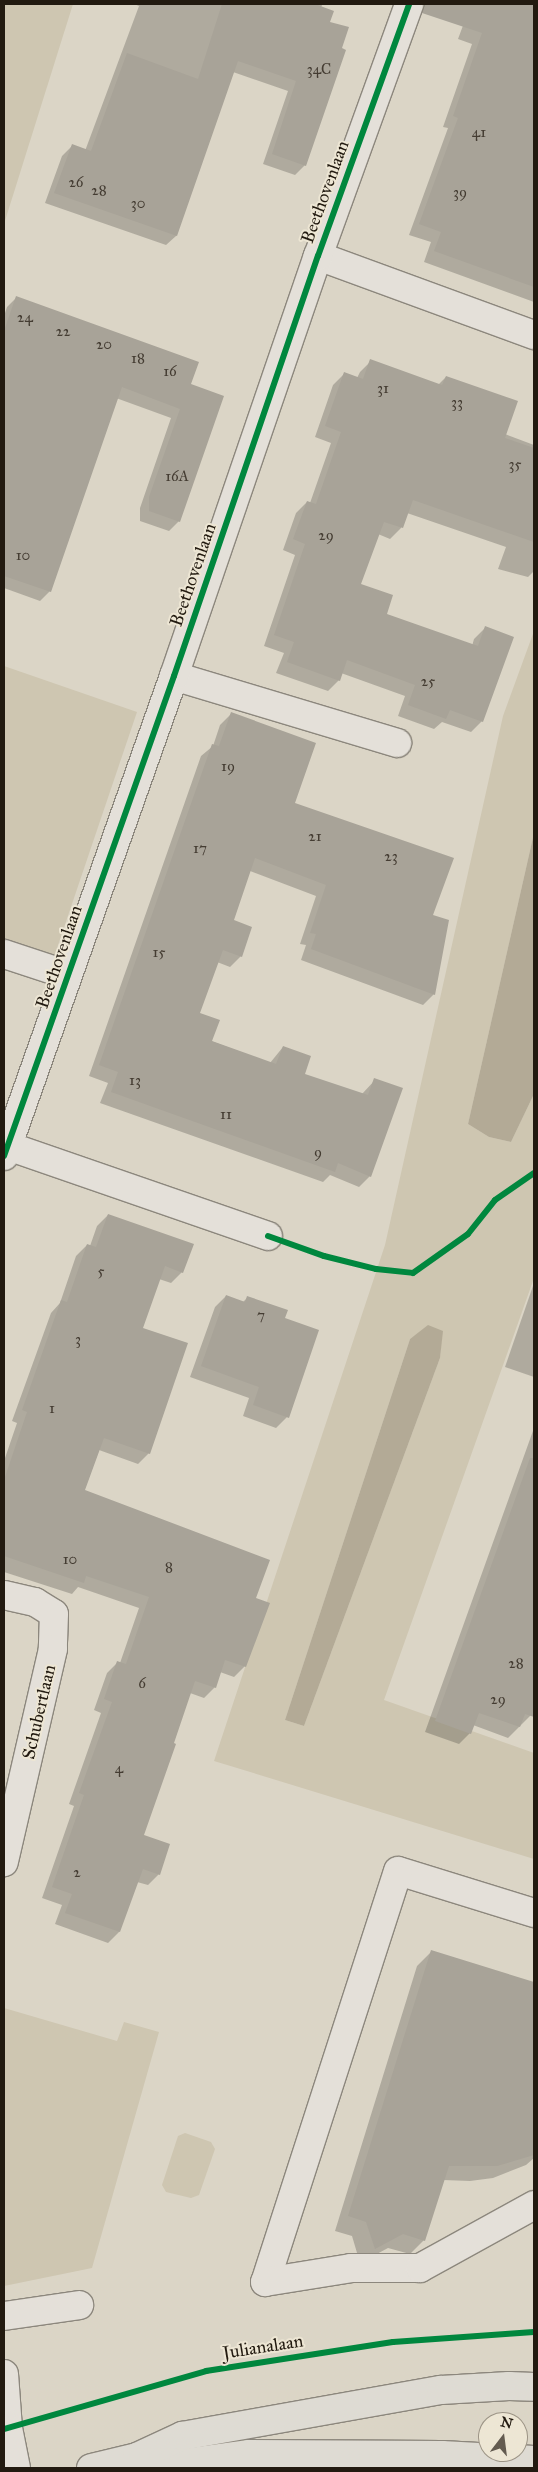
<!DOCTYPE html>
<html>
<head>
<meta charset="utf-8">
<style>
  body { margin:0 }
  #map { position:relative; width:538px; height:2472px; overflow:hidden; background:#dbd5c6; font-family:"IM FELL Great Primer",serif }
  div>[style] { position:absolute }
  .green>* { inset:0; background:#cec6b1 }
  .water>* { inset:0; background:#b3aa96 }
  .shadow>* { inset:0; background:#0003 }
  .building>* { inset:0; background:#a8a398 }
  .roads { filter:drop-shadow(1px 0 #8c877d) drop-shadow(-1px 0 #8c877d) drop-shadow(0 1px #8c877d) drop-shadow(0 -1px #8c877d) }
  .minor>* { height:28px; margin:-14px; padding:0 14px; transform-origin:14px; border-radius:14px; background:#e4e0d9 }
  .major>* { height:28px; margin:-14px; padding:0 14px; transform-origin:14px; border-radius:14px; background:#dedbd3 }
  .cycleway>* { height:6px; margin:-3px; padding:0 3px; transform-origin:3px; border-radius:3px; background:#00873e }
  span { translate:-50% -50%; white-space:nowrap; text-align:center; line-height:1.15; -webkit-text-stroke:4px #ede6d4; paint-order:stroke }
  .number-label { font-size:15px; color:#443c32 }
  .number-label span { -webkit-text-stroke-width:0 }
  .street-label { font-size:18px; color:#221a10 }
  .frame { position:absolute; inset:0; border:5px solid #221a10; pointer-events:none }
  .north { position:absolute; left:478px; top:2412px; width:50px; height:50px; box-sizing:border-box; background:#ede6d4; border:1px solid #9c9486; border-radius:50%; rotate:15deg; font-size:14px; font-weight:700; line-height:20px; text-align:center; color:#221a10 }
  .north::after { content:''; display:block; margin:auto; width:18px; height:22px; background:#635b50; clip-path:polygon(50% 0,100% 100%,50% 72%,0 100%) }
</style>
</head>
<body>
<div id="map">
  <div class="green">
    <div style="clip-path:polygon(4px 4px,73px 4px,4px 224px)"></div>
    <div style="clip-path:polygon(evenodd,534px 631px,534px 833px,468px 1124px,489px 1137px,511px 1142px,534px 1094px,534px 1278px,384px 1700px,534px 1753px,534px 1859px,214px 1761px,385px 1245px,503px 716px,534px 631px,442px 1331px,440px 1358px,304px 1726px,285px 1720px,410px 1339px,419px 1333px,442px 1331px)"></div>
    <div style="clip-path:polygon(4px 666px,137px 712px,53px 960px,4px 947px)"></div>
    <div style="clip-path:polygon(4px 2008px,117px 2041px,124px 2022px,159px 2032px,92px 2268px,4px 2286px)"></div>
    <div style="clip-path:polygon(185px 2133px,211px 2142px,215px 2149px,199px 2195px,191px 2198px,166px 2192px,162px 2185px,178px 2136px)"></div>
  </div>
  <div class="water">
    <div style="clip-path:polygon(534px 833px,534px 1094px,511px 1142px,489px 1137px,468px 1124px)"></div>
    <div style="clip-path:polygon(428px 1325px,443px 1331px,440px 1358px,304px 1726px,285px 1720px,410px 1339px)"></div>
  </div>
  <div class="shadow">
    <div style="clip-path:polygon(134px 4px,318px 4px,322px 5px,321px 8px,328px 23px,305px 165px,295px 175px,263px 164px,288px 91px,233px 72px,176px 236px,166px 245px,45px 203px,62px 156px,72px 146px,85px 151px,139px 6px)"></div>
    <div style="clip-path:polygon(471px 4px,534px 4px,534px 197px,525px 223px,534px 226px,534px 302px,424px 262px,431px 242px,409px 235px,448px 128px,443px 127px,472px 44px,458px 39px)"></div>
    <div style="clip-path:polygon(17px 297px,189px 385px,179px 521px,169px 531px,140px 521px,140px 508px,171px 418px,116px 398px,50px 591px,40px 601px,4px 588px,4px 316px,7px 307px)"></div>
    <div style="clip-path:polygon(371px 361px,438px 385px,446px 377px,505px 434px,534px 445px,534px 571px,528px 577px,498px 569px,506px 547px,407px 513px,401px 528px,390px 539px,378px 534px,359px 585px,385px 614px,472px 646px,474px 639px,485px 628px,482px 721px,471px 732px,442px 722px,434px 729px,398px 716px,405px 696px,341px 673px,339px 680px,328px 691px,276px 673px,284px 653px,264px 646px,295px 555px,283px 550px,296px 513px,307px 502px,310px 503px,331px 443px,315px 437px,333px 385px,344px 374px,357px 378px,360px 372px)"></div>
    <div style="clip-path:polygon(231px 714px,294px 804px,431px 915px,434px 994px,423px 1005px,301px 960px,306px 945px,300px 944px,316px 896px,250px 871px,232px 921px,241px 956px,230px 967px,217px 962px,198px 1013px,211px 1041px,270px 1063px,283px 1047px,303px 1075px,362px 1094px,375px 1080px,370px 1176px,359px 1187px,330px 1175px,323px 1182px,100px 1103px,108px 1083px,89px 1076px,201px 756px,213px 746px,220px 725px)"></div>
    <div style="clip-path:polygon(108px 1215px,182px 1272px,171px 1283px,159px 1279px,142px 1329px,149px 1453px,138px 1464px,99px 1450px,84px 1491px,254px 1599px,245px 1666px,234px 1677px,220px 1672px,215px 1687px,204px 1698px,190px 1693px,142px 1836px,159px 1874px,148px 1885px,137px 1882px,119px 1932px,108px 1943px,55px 1924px,62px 1905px,42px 1898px,74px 1806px,69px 1804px,101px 1713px,94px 1710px,107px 1673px,118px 1662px,120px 1663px,139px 1608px,78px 1587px,72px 1594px,4px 1572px,4px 1461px,17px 1423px,12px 1421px,51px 1313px,60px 1303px,76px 1256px,87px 1245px,90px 1246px,97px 1226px)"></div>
    <div style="clip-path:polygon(534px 1283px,534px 1377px,505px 1367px)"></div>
    <div style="clip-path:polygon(226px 1296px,243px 1302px,248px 1297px,283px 1319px,287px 1417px,276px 1428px,243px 1416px,249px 1398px,190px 1377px,215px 1307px)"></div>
    <div style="clip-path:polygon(534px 1428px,534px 1706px,531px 1715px,508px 1738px,473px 1725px,470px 1733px,459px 1744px,425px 1732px)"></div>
    <div style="clip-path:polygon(432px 1951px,534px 1984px,534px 2158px,526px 2165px,493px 2178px,470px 2181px,443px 2180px,424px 2240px,410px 2254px,388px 2248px,360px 2263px,352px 2236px,335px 2231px,417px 1966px)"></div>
  </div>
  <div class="building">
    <div style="clip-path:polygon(222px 4px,315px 4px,334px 11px,330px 22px,349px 27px,342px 48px,346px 50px,306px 166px,272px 154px,296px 81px,238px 61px,177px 236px,54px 193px,72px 144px,91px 151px,127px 53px,198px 79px)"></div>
    <div style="clip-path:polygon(424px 4px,534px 4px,534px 287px,434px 251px,441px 232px,419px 224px,458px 118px,453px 116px,482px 33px,422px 13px)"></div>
    <div style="clip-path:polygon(16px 296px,199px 362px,191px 384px,224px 396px,180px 522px,149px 511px,149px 497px,180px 409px,122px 387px,51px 592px,4px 576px,4px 331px)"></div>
    <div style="clip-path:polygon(370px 359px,442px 385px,446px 376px,518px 401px,505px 438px,534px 448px,534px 542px,413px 500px,403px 528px,384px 522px,361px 584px,393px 595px,387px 614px,478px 646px,485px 626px,514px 637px,483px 722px,450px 710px,446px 719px,408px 705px,415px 685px,347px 660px,340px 681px,287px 662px,294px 642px,274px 635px,305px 544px,293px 539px,307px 501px,316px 504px,341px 432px,325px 426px,344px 372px,363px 379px)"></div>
    <div style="clip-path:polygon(231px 712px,316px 743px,295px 803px,454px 858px,433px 915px,449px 920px,435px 995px,311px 949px,316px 934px,310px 933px,326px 885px,255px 858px,234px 920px,252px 927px,242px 957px,223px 950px,200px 1013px,220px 1020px,212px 1041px,276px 1064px,283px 1046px,311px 1056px,305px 1074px,368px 1095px,374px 1078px,403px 1088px,371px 1177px,338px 1163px,335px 1172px,111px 1092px,118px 1072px,99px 1065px,212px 744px,219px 746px)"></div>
    <div style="clip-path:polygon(108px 1214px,194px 1244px,183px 1273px,165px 1266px,143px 1328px,188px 1343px,150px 1454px,104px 1438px,85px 1490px,270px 1560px,256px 1598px,270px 1603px,246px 1667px,225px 1660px,216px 1688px,195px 1681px,174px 1743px,176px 1744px,144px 1835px,170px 1844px,160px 1875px,143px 1869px,120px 1932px,65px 1913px,72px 1894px,52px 1887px,84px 1795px,79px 1793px,112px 1702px,104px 1699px,117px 1661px,126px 1664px,149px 1597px,86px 1576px,84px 1583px,4px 1556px,4px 1480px,27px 1412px,22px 1410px,61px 1300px,67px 1302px,87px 1244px,96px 1247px)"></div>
    <div style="clip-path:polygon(226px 1295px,245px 1302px,247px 1296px,288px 1310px,285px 1318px,319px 1330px,289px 1418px,253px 1405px,259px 1387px,201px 1366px)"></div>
    <div style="clip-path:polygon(530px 1458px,534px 1458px,534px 1717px,525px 1714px,520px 1727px,479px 1713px,471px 1734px,435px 1721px)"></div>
    <div style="clip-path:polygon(431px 1950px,534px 1982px,534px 2155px,497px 2166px,449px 2166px,425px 2241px,403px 2234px,375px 2249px,366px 2222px,348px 2216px)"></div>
  </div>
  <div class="roads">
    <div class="minor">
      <div style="left:318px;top:256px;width:230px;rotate:20.1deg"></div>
      <div style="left:174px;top:676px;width:233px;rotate:16.7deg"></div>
      <div style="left:4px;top:954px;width:67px;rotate:18.2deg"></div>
      <div style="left:8px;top:1146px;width:275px;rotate:19.1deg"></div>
      <div style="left:4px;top:1156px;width:509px;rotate:-70.5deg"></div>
      <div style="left:174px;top:676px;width:444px;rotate:-71.1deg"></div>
      <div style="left:318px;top:256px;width:268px;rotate:-70.1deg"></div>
      <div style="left:4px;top:1595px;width:32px;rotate:13deg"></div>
      <div style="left:35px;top:1602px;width:22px;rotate:32deg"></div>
      <div style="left:54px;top:1614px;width:35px;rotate:92deg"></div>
      <div style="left:53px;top:1649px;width:219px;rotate:103deg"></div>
      <div style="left:534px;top:1913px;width:142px;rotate:-162.8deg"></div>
      <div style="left:398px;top:1871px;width:432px;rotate:107.9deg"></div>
      <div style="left:265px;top:2282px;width:87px;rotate:-9.2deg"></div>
      <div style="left:351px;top:2268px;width:69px"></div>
      <div style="left:420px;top:2268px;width:130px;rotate:-28.9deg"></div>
      <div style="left:4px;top:2316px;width:76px;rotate:-8.3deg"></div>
      <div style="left:4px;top:2374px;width:54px;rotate:85.8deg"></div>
      <div style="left:8px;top:2428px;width:41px;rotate:78.7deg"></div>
    </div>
    <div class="major">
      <div style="left:137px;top:2457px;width:46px;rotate:7.4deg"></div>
      <div style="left:183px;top:2463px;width:67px;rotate:-7.8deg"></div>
      <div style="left:249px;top:2454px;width:193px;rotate:0.3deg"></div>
      <div style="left:442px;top:2455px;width:92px;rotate:3.1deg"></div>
      <div style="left:91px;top:2468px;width:47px;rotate:-13.4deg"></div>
      <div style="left:137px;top:2457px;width:50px;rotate:-25deg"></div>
      <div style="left:182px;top:2436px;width:263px;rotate:-10.1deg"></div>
      <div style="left:441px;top:2390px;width:68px;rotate:-3.4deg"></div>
      <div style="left:509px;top:2386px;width:25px;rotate:2deg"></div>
    </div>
  </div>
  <div class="cycleway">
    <div style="left:4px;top:1156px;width:509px;rotate:-70.5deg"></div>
    <div style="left:174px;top:676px;width:444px;rotate:-71.1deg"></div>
    <div style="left:318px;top:256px;width:268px;rotate:-70.1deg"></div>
    <div style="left:268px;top:1236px;width:59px;rotate:19.7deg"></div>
    <div style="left:324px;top:1256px;width:54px;rotate:14deg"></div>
    <div style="left:376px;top:1269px;width:37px;rotate:6deg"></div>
    <div style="left:413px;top:1273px;width:67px;rotate:-35.3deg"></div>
    <div style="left:468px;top:1234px;width:43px;rotate:-51.5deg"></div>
    <div style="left:495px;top:1200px;width:47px;rotate:-34.7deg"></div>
    <div style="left:4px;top:2429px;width:210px;rotate:-16deg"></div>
    <div style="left:206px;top:2371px;width:189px;rotate:-8.8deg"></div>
    <div style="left:393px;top:2342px;width:141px;rotate:-4.1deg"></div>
  </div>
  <div class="number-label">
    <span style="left:319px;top:70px">34C</span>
    <span style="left:479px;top:133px">41</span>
    <span style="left:76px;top:183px">26</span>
    <span style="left:99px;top:191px">28</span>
    <span style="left:460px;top:193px">39</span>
    <span style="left:138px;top:204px">30</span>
    <span style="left:25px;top:318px">24</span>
    <span style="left:63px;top:332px">22</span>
    <span style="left:104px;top:345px">20</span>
    <span style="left:138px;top:359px">18</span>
    <span style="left:170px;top:372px">16</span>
    <span style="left:383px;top:389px">31</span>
    <span style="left:457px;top:403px">33</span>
    <span style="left:515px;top:465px">35</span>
    <span style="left:177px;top:477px">16A</span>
    <span style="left:326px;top:536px">29</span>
    <span style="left:23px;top:556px">10</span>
    <span style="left:428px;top:682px">25</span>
    <span style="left:228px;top:767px">19</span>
    <span style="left:315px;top:837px">21</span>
    <span style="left:200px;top:849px">17</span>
    <span style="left:391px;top:857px">23</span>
    <span style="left:159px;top:953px">15</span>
    <span style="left:135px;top:1081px">13</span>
    <span style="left:226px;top:1115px">11</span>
    <span style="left:318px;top:1153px">9</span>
    <span style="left:101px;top:1272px">5</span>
    <span style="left:261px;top:1316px">7</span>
    <span style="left:78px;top:1340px">3</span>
    <span style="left:52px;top:1409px">1</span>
    <span style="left:70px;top:1560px">10</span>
    <span style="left:169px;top:1568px">8</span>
    <span style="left:516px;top:1664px">28</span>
    <span style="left:142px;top:1684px">6</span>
    <span style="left:498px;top:1700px">29</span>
    <span style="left:119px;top:1769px">4</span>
    <span style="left:77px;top:1873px">2</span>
  </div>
  <div class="street-label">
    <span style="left:325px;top:192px;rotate:-70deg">Beethovenlaan</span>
    <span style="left:193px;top:575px;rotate:-71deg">Beethovenlaan</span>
    <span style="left:59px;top:957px;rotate:-71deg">Beethovenlaan</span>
    <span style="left:39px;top:1712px;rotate:-77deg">Schubertlaan</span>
    <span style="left:263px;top:2347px;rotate:-9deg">Julianalaan</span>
  </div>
  <div class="frame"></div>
  <div class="north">N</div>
</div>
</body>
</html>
